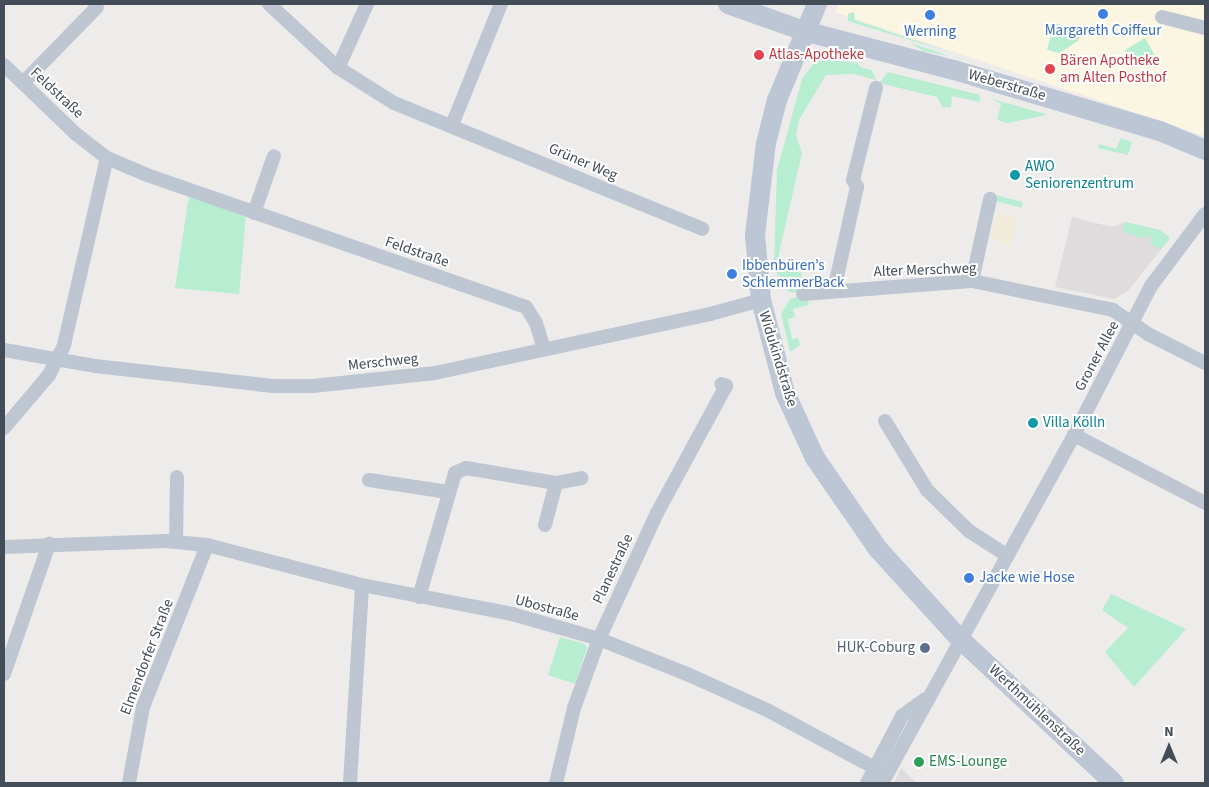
<!DOCTYPE html>
<html>
<head>
<meta charset="utf-8">
<style>
  body { margin:0 }
  #map { position:relative; width:1209px; height:787px; overflow:hidden; background:#eeebeb; font-family:"Source Sans 3",sans-serif }
  div>[style] { position:absolute }
  .commercial>* { inset:0; background:#fbf6e2 }
  .education>* { inset:0; background:#dfdcdd }
  .green>* { inset:0; background:#b7eed1; transform-origin:0 0 }
  .sand>* { inset:0; background:#f1ecda }
  .minor>* { height:14px; margin:-7px; padding:0 7px; transform-origin:7px; border-radius:7px; background:#bec6d1 }
  .secondary>* { height:20px; margin:-10px; padding:0 10px; transform-origin:10px; border-radius:10px; background:#bdc6d5 }
  .dots>* { width:14px; height:14px; translate:-50% -50%; box-sizing:border-box; border:2px solid #fff; border-radius:50% }
  span { translate:-50% -50%; white-space:nowrap; text-align:center; line-height:1.15; -webkit-text-stroke:4px #fff; paint-order:stroke }
  .shop-label { font-size:15px; color:#366cbe }
  .left { translate:0 -50%; text-align:left }
  .health-label { font-size:15px; color:#be3a42 }
  .street-label { font-size:15px; color:#434d58 }
  .culture-label { font-size:15px; color:#0d838f }
  .service-label { font-size:15px; color:#4e5e75 }
  .right { translate:-100% -50%; text-align:right }
  .leisure-label { font-size:15px; color:#27864d }
  .frame { position:absolute; inset:0; border:5px solid #434d58; pointer-events:none }
  .north { position:absolute; left:1144px; top:722px; width:50px; height:50px; -webkit-text-stroke:4px #fff; paint-order:stroke; rotate:0deg; font-size:14px; font-weight:700; line-height:20px; text-align:center; color:#434d58 }
  .north::after { content:''; display:block; margin:auto; width:18px; height:22px; background:#434d58; clip-path:polygon(50% 0,100% 100%,50% 72%,0 100%) }
</style>
</head>
<body>
<div id="map">
  <div class="commercial">
    <div style="clip-path:polygon(839px 4px,1205px 4px,1205px 136px,835px 12px)"></div>
  </div>
  <div class="education">
    <div style="clip-path:polygon(1072px 217px,1112px 227px,1125px 222px,1160px 230px,1170px 238px,1128px 291px,1114px 299px,1055px 287px)"></div>
    <div style="clip-path:polygon(901px 768px,917px 783px,894px 783px)"></div>
  </div>
  <div class="green">
    <div style="clip-path:polygon(854px 12px,855px 20px,952px 53px,848px 21px,848px 14px)"></div>
    <div style="clip-path:polygon(1054px 23px,1081px 30px,1078px 41px,1059px 53px,1047px 50px)"></div>
    <div style="clip-path:polygon(1145px 38px,1157px 59px,1147px 56px,1145px 64px,1131px 61px,1125px 50px)"></div>
    <div style="clip-path:polygon(911px 43px,949px 56px,923px 51px)"></div>
    <div style="clip-path:polygon(826px 59px,858px 63px,860px 67px,872px 70px,876px 80px,854px 74px,826px 75px,799px 120px,796px 135px,802px 153px,779px 253px,780px 269px,802px 273px,801px 280px,794px 280px,794px 288px,803px 289px,794px 293px,788px 291px,784px 278px,777px 275px,774px 263px,777px 170px,802px 79px,814px 63px)"></div>
    <div style="clip-path:polygon(888px 72px,980px 95px,980px 102px,952px 96px,951px 107px,943px 108px,937px 97px,879px 83px)"></div>
    <div style="clip-path:polygon(992px 99px,1046px 114px,1046px 115px,1008px 123px,997px 120px,1001px 104px)"></div>
    <div style="clip-path:polygon(1121px 138px,1132px 142px,1128px 155px,1098px 148px,1099px 144px,1116px 149px)"></div>
    <div style="clip-path:polygon(189px 195px,246px 215px,239px 294px,175px 288px)"></div>
    <div style="left:996px;top:195px;width:28px;height:6px;rotate:15deg"></div>
    <div style="clip-path:polygon(1125px 222px,1160px 230px,1170px 238px,1161px 249px,1150px 244px,1152px 236px,1140px 238px,1123px 231px)"></div>
    <div style="clip-path:polygon(797px 297px,808px 301px,809px 305px,793px 309px,795px 317px,788px 319px,792px 339px,798px 338px,800px 345px,790px 352px,781px 314px,790px 299px)"></div>
    <div style="clip-path:polygon(1111px 594px,1186px 629px,1134px 687px,1105px 652px,1128px 628px,1102px 610px)"></div>
    <div style="clip-path:polygon(560px 637px,584px 644px,587px 648px,575px 684px,548px 675px)"></div>
  </div>
  <div class="sand">
    <div style="clip-path:polygon(997px 212px,1017px 219px,1011px 246px,991px 239px)"></div>
  </div>
  <div class="minor">
    <div style="left:269px;top:4px;width:93px;rotate:42.8deg"></div>
    <div style="left:337px;top:67px;width:67px;rotate:32.3deg"></div>
    <div style="left:394px;top:103px;width:333px;rotate:22.2deg"></div>
    <div style="left:1162px;top:17px;width:44px;rotate:14.3deg"></div>
    <div style="left:4px;top:65px;width:100px;rotate:43.8deg"></div>
    <div style="left:76px;top:134px;width:39px;rotate:38deg"></div>
    <div style="left:107px;top:158px;width:43px;rotate:23deg"></div>
    <div style="left:147px;top:175px;width:401px;rotate:19.2deg"></div>
    <div style="left:526px;top:307px;width:19px;rotate:58deg"></div>
    <div style="left:536px;top:323px;width:27px;rotate:73deg"></div>
    <div style="left:338px;top:68px;width:70px;rotate:-65.6deg"></div>
    <div style="left:23px;top:83px;width:106px;rotate:-45.8deg"></div>
    <div style="left:452px;top:125px;width:131px;rotate:-68deg"></div>
    <div style="left:254px;top:213px;width:60px;rotate:-70.7deg"></div>
    <div style="left:972px;top:281px;width:84px;rotate:-77.6deg"></div>
    <div style="left:834px;top:290px;width:106px;rotate:-77.4deg"></div>
    <div style="left:857px;top:187px;width:8px;rotate:-120deg"></div>
    <div style="left:853px;top:180px;width:95px;rotate:-76deg"></div>
    <div style="left:803px;top:294px;width:169px;rotate:-4.4deg"></div>
    <div style="left:972px;top:281px;width:144px;rotate:11.6deg"></div>
    <div style="left:1113px;top:310px;width:42px;rotate:34.4deg"></div>
    <div style="left:1148px;top:334px;width:64px;rotate:27deg"></div>
    <div style="left:4px;top:350px;width:92px;rotate:10deg"></div>
    <div style="left:95px;top:366px;width:179px;rotate:6.4deg"></div>
    <div style="left:273px;top:386px;width:40px"></div>
    <div style="left:313px;top:386px;width:123px;rotate:-6.1deg"></div>
    <div style="left:435px;top:373px;width:281px;rotate:-12.1deg"></div>
    <div style="left:710px;top:314px;width:53px;rotate:-15.4deg"></div>
    <div style="left:885px;top:421px;width:81px;rotate:58.7deg"></div>
    <div style="left:927px;top:490px;width:59px;rotate:44.3deg"></div>
    <div style="left:969px;top:531px;width:46px;rotate:32.7deg"></div>
    <div style="left:4px;top:428px;width:70px;rotate:-49.7deg"></div>
    <div style="left:49px;top:375px;width:34px;rotate:-63deg"></div>
    <div style="left:64px;top:345px;width:192px;rotate:-77.1deg"></div>
    <div style="left:1074px;top:435px;width:148px;rotate:27.4deg"></div>
    <div style="left:369px;top:480px;width:80px;rotate:8.6deg"></div>
    <div style="left:545px;top:525px;width:43px;rotate:-75.3deg"></div>
    <div style="left:176px;top:542px;width:65px;rotate:-89.1deg"></div>
    <div style="left:4px;top:547px;width:162px;rotate:-2.1deg"></div>
    <div style="left:166px;top:541px;width:41px;rotate:5.6deg"></div>
    <div style="left:207px;top:545px;width:160px;rotate:14.5deg"></div>
    <div style="left:362px;top:585px;width:153px;rotate:10.9deg"></div>
    <div style="left:512px;top:614px;width:91px;rotate:16deg"></div>
    <div style="left:599px;top:639px;width:95px;rotate:21.7deg"></div>
    <div style="left:687px;top:674px;width:85px;rotate:24.2deg"></div>
    <div style="left:765px;top:709px;width:125px;rotate:28.2deg"></div>
    <div style="left:875px;top:768px;width:14px;rotate:17deg"></div>
    <div style="left:419px;top:597px;width:129px;rotate:-73.8deg"></div>
    <div style="left:455px;top:473px;width:12px;rotate:-24deg"></div>
    <div style="left:466px;top:468px;width:91px;rotate:9.5deg"></div>
    <div style="left:556px;top:483px;width:26px;rotate:-11deg"></div>
    <div style="left:4px;top:674px;width:138px;rotate:-70.9deg"></div>
    <div style="left:129px;top:783px;width:77px;rotate:-79.6deg"></div>
    <div style="left:143px;top:707px;width:174px;rotate:-68.4deg"></div>
    <div style="left:350px;top:783px;width:198px;rotate:-86.5deg"></div>
    <div style="left:556px;top:783px;width:77px;rotate:-76.5deg"></div>
    <div style="left:574px;top:708px;width:73px;rotate:-70.1deg"></div>
    <div style="left:599px;top:639px;width:139px;rotate:-65.3deg"></div>
    <div style="left:657px;top:513px;width:145px;rotate:-61.5deg"></div>
    <div style="left:726px;top:386px;width:5px;rotate:-158deg"></div>
    <div style="left:867px;top:783px;width:76px;rotate:-62.4deg"></div>
    <div style="left:902px;top:716px;width:29px;rotate:-36deg"></div>
    <div style="left:882px;top:783px;width:397px;rotate:-61.1deg"></div>
    <div style="left:1074px;top:435px;width:168px;rotate:-62.7deg"></div>
    <div style="left:1151px;top:286px;width:90px;rotate:-53.1deg"></div>
  </div>
  <div class="secondary">
    <div style="left:728px;top:4px;width:81px;rotate:19.6deg"></div>
    <div style="left:804px;top:31px;width:155px;rotate:14.6deg"></div>
    <div style="left:954px;top:70px;width:215px;rotate:16.5deg"></div>
    <div style="left:1160px;top:131px;width:49px;rotate:22.9deg"></div>
    <div style="left:817px;top:4px;width:104px;rotate:112.6deg"></div>
    <div style="left:777px;top:100px;width:44px;rotate:104.3deg"></div>
    <div style="left:766px;top:143px;width:93px;rotate:96.8deg"></div>
    <div style="left:755px;top:235px;width:65px;rotate:84.7deg"></div>
    <div style="left:761px;top:300px;width:96px;rotate:75.5deg"></div>
    <div style="left:785px;top:393px;width:72px;rotate:65.2deg"></div>
    <div style="left:815px;top:458px;width:111px;rotate:55.3deg"></div>
    <div style="left:878px;top:549px;width:120px;rotate:47.7deg"></div>
    <div style="left:959px;top:638px;width:212px;rotate:43.1deg"></div>
  </div>
  <div class="dots">
    <div style="left:1103px;top:14px;background:#3f7fe0"></div>
    <div style="left:930px;top:15px;background:#3f7fe0"></div>
    <div style="left:759px;top:55px;background:#e0444e"></div>
    <div style="left:1050px;top:69px;background:#e0444e"></div>
    <div style="left:1015px;top:175px;background:#0f9aa8"></div>
    <div style="left:732px;top:274px;background:#3f7fe0"></div>
    <div style="left:1033px;top:423px;background:#0f9aa8"></div>
    <div style="left:969px;top:578px;background:#3f7fe0"></div>
    <div style="left:925px;top:648px;background:#5c6f8a"></div>
    <div style="left:919px;top:762px;background:#2e9e5b"></div>
  </div>
  <div class="shop-label">
    <span style="left:1103px;top:31px">Margareth Coiffeur</span>
    <span style="left:930px;top:32px">Werning</span>
    <span class="left" style="left:742px;top:274px">Ibbenbüren’s<br>SchlemmerBack</span>
    <span class="left" style="left:979px;top:578px">Jacke wie Hose</span>
  </div>
  <div class="health-label">
    <span class="left" style="left:769px;top:55px">Atlas-Apotheke</span>
    <span class="left" style="left:1060px;top:69px">Bären Apotheke<br>am Alten Posthof</span>
  </div>
  <div class="street-label">
    <span style="left:1007px;top:85px;rotate:16deg">Weberstraße</span>
    <span style="left:57px;top:93px;rotate:43deg">Feldstraße</span>
    <span style="left:583px;top:162px;rotate:23deg">Grüner Weg</span>
    <span style="left:417px;top:252px;rotate:19deg">Feldstraße</span>
    <span style="left:925px;top:270px;rotate:-2deg">Alter Merschweg</span>
    <span style="left:1097px;top:356px;rotate:-62deg">Groner Allee</span>
    <span style="left:778px;top:359px;rotate:73deg">Widukindstraße</span>
    <span style="left:383px;top:362px;rotate:-6deg">Merschweg</span>
    <span style="left:613px;top:569px;rotate:-65deg">Planestraße</span>
    <span style="left:547px;top:608px;rotate:15deg">Ubostraße</span>
    <span style="left:147px;top:657px;rotate:-69deg">Elmendorfer Straße</span>
    <span style="left:1037px;top:710px;rotate:43deg">Werthmühlenstraße</span>
  </div>
  <div class="culture-label">
    <span class="left" style="left:1025px;top:175px">AWO<br>Seniorenzentrum</span>
    <span class="left" style="left:1043px;top:423px">Villa Kölln</span>
  </div>
  <div class="service-label">
    <span class="right" style="left:915px;top:648px">HUK-Coburg</span>
  </div>
  <div class="leisure-label">
    <span class="left" style="left:929px;top:762px">EMS-Lounge</span>
  </div>
  <div class="frame"></div>
  <div class="north">N</div>
</div>
</body>
</html>
